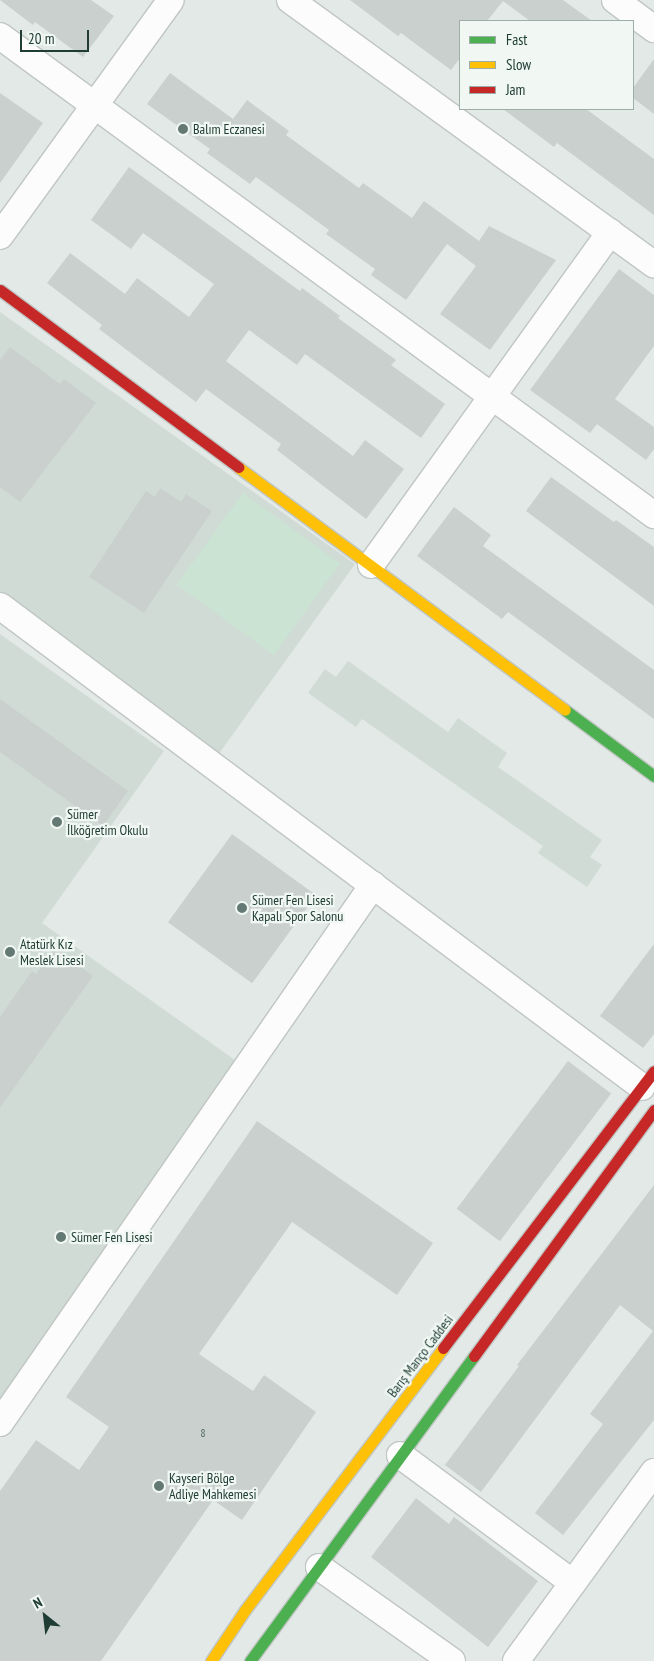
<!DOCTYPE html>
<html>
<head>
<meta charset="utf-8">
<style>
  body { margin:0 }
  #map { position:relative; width:654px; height:1661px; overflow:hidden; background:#e3e9e6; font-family:"PT Sans Narrow",sans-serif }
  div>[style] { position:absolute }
  .built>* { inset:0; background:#d0dbd6 }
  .green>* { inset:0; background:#cbe3d3; transform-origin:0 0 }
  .building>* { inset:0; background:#cad0ce; transform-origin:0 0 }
  .roads { filter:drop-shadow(1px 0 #c0c6c3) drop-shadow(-1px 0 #c0c6c3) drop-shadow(0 1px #c0c6c3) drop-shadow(0 -1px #c0c6c3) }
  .street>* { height:26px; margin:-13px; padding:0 13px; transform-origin:13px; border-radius:13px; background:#fbfcfb }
  .fast>* { height:11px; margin:-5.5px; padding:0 5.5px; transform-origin:5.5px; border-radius:5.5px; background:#4caf50 }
  .slow>* { height:11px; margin:-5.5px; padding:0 5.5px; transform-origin:5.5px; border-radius:5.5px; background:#ffc107 }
  .jam>* { height:11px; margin:-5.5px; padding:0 5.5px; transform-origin:5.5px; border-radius:5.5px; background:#c62828 }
  .dots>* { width:14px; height:14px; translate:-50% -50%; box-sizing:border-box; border:2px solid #f1f8f4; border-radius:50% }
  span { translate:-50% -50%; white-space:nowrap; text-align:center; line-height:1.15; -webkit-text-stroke:4.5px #f1f8f4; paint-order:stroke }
  .number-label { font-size:11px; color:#4b625c }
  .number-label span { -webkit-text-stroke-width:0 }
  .poi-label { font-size:14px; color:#203d35 }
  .left { translate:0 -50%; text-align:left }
  .street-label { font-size:14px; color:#203d35 }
  .legend { position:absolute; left:459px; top:20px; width:175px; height:90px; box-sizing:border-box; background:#f1f8f4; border:1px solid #9dada8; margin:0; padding:6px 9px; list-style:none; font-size:15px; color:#203d35 }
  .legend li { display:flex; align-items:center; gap:10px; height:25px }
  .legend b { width:25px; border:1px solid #9dada8 }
  .north { position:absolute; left:20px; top:1591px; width:50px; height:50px; -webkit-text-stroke:4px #f1f8f4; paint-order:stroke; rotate:331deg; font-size:14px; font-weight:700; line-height:20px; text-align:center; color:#203d35 }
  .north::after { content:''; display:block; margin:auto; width:18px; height:22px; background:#203d35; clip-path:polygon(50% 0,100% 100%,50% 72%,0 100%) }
  .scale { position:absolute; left:20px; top:30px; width:69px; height:22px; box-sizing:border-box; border:2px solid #203d35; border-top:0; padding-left:6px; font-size:15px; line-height:18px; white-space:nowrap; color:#203d35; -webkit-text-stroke:4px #f1f8f4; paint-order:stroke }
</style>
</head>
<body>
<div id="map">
  <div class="built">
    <div style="clip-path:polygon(0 312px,355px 564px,208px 769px,0 621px)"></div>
    <div style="clip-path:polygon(0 634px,164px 751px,42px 923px,242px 1065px,0 1408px)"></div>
    <div style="clip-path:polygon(348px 661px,448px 732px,458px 718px,507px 753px,498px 767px,602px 840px,590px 857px,602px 865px,587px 887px,538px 853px,543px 846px,362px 719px,356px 727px,308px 693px,325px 669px,336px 677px)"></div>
  </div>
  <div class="green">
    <div style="left:243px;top:493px;width:120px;height:113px;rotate:36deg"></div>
  </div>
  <div class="building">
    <div style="clip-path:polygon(0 0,91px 0,114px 16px,83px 57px,35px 22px,33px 25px)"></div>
    <div style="clip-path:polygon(350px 0,563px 0,592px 21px,530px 21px,503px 1px,487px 21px,460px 21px,460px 58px,451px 70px,401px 33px,398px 36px)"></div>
    <div style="clip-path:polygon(654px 59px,654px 114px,633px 98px,633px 88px)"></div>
    <div style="clip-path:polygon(170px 73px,233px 119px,247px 100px,289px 131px,286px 135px,359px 188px,363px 183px,412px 218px,424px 201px,479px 241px,489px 226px,556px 260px,490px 350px,440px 314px,476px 266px,447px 244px,406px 300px,371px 275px,375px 269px,326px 234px,329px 230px,256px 177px,250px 184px,207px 153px,210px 149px,147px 104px)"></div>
    <div style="clip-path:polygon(0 93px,43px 123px,0 183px)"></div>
    <div style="clip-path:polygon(503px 109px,586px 109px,654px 159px,654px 215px,557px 143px,554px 147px)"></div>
    <div style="clip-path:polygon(129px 167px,300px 291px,302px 288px,340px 316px,338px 318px,396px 360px,391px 365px,445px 404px,421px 438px,305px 354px,297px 365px,249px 330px,226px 361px,353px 456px,365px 440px,404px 469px,366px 519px,277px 450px,281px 444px,206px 389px,196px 402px,99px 329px,102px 325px,47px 283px,70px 253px,125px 294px,137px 278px,189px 317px,214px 284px,143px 233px,131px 249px,91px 220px)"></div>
    <div style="clip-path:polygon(619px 269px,654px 295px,654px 346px,615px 399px,654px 427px,654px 449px,646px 460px,597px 424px,590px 433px,530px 390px)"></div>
    <div style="clip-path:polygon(10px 347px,60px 384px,64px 379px,96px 403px,20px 502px,0 487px,0 360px)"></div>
    <div style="clip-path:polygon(551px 477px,614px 522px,616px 520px,654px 547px,654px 606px,526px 511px)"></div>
    <div style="clip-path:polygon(160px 488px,181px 502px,186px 494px,212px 511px,144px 613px,89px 577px,146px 491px,155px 497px)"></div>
    <div style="clip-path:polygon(454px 507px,491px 535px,483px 546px,654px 670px,654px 719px,508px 612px,502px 619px,417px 556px)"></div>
    <div style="clip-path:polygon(0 699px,128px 791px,103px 826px,0 752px)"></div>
    <div style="left:232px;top:834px;width:104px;height:109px;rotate:36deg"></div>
    <div style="clip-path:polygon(654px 944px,654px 1034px,643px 1048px,600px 1016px)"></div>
    <div style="clip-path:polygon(55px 948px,93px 976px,0 1108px,0 1017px,32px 971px,36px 974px)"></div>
    <div style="left:568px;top:1061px;width:54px;height:185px;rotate:37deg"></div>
    <div style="clip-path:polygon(257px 1121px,433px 1243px,397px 1295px,292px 1222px,199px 1354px,253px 1391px,264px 1375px,316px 1412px,242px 1520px,213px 1500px,101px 1661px,0 1661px,0 1491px,36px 1440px,79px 1470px,109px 1427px,66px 1397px)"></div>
    <div style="clip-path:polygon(654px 1185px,654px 1420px,563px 1535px,535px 1513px,603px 1424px,590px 1414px,653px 1331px,620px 1305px,481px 1492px,445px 1465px,519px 1366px,517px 1365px)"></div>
    <div style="clip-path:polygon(416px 1498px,449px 1524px,454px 1517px,538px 1581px,488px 1647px,371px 1557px)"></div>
  </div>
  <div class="roads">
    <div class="street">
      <div style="left:290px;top:0;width:450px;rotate:36deg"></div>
      <div style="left:615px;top:0;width:49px;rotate:36.6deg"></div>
      <div style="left:0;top:36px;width:811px;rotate:36.22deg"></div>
      <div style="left:0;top:236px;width:291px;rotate:-54.1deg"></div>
      <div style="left:371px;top:565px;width:410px;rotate:-54.3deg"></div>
      <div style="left:0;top:606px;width:802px;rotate:36.84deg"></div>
      <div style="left:0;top:1423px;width:655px;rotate:-55.27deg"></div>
      <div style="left:400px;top:1455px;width:215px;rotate:36.5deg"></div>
      <div style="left:319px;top:1567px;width:163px;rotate:35.3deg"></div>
      <div style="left:516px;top:1661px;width:234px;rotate:-53.9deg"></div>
    </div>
    <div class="fast">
      <div style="left:565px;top:710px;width:111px;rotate:36.6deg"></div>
      <div style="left:250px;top:1661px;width:378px;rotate:-53.7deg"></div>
    </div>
    <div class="slow">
      <div style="left:238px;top:467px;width:407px;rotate:36.6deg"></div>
      <div style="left:211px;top:1661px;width:61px;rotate:-56.3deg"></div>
      <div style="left:245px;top:1610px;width:328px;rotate:-52.9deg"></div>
    </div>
    <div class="jam">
      <div style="left:0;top:290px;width:297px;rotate:36.6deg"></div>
      <div style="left:443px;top:1348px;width:348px;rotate:-52.7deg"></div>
      <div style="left:474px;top:1356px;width:305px;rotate:-53.8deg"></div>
    </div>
  </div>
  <div class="dots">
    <div style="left:183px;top:129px;background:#647973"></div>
    <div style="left:57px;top:822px;background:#647973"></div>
    <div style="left:242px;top:908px;background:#647973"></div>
    <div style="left:10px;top:952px;background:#647973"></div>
    <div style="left:61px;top:1237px;background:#647973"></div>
    <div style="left:159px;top:1486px;background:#647973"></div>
  </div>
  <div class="number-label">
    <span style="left:203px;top:1433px">8</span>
  </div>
  <div class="poi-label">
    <span class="left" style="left:193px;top:129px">Balım Eczanesi</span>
    <span class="left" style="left:67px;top:822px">Sümer<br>İlköğretim Okulu</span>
    <span class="left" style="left:252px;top:908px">Sümer Fen Lisesi<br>Kapalı Spor Salonu</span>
    <span class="left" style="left:20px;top:952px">Atatürk Kız<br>Meslek Lisesi</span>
    <span class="left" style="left:71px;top:1237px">Sümer Fen Lisesi</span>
    <span class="left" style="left:169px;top:1486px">Kayseri Bölge<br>Adliye Mahkemesi</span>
  </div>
  <div class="street-label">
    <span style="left:420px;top:1356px;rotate:-53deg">Barış Manço Caddesi</span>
  </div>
  <ul class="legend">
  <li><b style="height:6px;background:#4caf50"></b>Fast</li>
  <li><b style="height:6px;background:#ffc107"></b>Slow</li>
  <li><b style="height:6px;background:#c62828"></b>Jam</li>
  </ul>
  <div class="north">N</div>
  <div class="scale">20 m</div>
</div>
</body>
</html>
